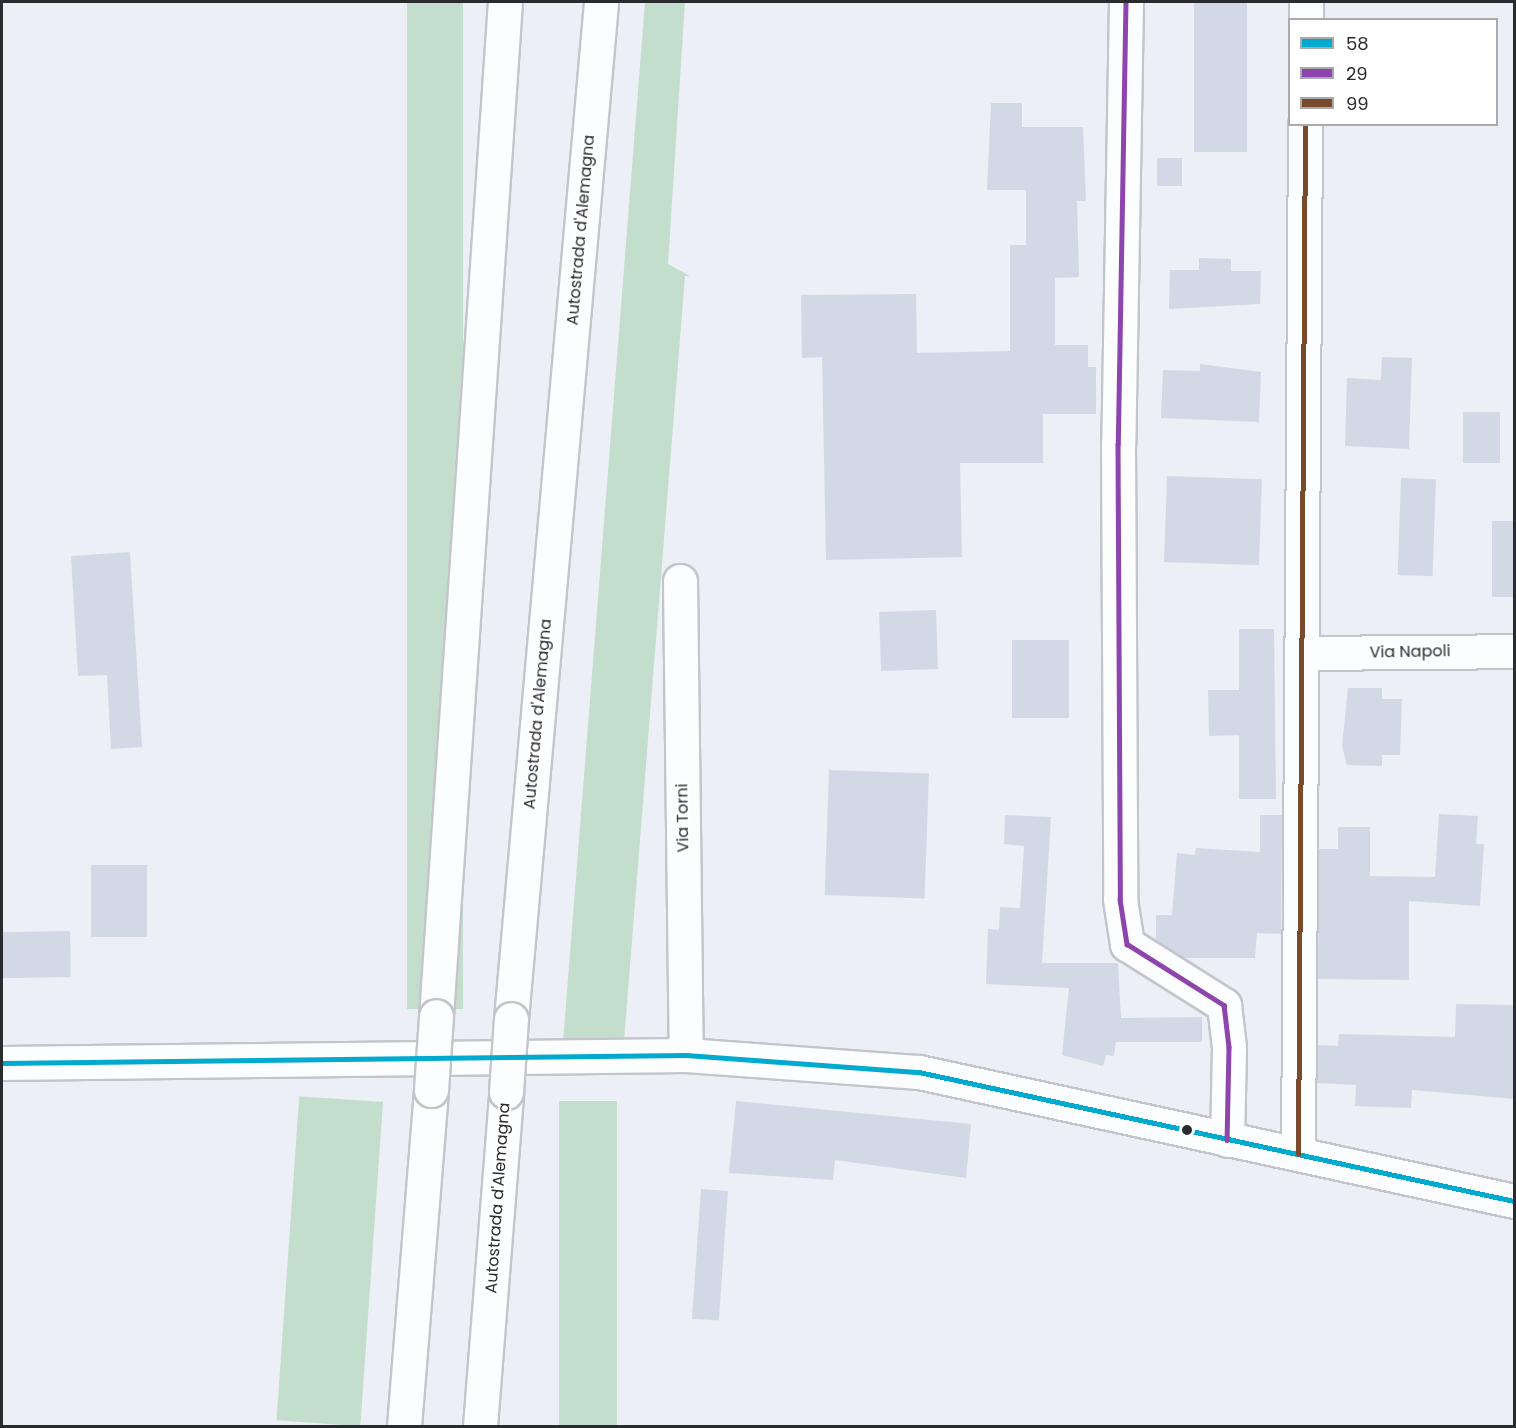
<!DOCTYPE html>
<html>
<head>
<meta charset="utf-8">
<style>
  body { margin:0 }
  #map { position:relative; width:1516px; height:1428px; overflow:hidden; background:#eceff6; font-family:Poppins,sans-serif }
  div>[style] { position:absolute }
  .green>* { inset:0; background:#c4dece; transform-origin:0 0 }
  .building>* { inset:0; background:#d2d8e6; transform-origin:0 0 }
  .roads { filter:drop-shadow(2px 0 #c3c5ca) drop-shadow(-2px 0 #c3c5ca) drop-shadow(0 2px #c3c5ca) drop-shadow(0 -2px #c3c5ca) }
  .street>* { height:33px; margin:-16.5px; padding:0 16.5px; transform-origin:16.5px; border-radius:16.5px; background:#fcfdfe }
  .secondary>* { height:33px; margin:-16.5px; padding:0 16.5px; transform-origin:16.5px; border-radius:16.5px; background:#fcfdfe }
  .highway>* { height:33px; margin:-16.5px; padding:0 16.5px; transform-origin:16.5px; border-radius:16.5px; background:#fcfdfe }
  .bridges { filter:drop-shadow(2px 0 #c3c5ca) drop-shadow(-2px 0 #c3c5ca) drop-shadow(0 2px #c3c5ca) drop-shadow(0 -2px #c3c5ca) }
  .highway-bridge>* { height:33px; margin:-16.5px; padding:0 16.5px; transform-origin:16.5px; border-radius:16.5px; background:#fcfdfe }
  .bus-1>* { height:4.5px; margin:-2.25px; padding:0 2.25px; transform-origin:2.25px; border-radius:2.25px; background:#00a9ce }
  .bus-2>* { height:4.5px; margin:-2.25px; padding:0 2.25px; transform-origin:2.25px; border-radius:2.25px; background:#8e44ad }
  .bus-3>* { height:4.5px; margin:-2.25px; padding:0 2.25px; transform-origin:2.25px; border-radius:2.25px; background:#7a4b2a }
  .dots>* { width:16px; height:16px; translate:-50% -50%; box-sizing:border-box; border:3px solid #fff; border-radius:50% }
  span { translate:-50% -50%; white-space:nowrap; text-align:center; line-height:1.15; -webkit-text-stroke:4.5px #fff; paint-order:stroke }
  .street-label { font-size:16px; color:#292b2f }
  .frame { position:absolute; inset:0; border:3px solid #292b2f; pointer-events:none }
  .legend { position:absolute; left:1288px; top:18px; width:210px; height:108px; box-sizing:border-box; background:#fff; border:2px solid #a9aaac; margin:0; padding:8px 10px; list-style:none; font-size:18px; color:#292b2f }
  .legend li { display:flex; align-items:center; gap:12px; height:30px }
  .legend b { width:30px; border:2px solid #a9aaac }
</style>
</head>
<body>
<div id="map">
  <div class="green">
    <div style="left:407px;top:2px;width:56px;height:1007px"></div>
    <div style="clip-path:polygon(645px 2px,685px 2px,668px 264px,690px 276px,685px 276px,624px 1041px,563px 1042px)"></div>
    <div style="left:559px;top:1101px;width:58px;height:326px"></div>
    <div style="left:383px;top:1102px;width:325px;height:84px;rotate:94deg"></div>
  </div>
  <div class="building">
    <div style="left:1194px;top:2px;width:53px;height:150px"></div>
    <div style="clip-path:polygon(991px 103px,1022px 103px,1022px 127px,1083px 127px,1086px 201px,1077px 201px,1079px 277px,1055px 278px,1055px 345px,1088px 345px,1088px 367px,1096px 367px,1096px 414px,1043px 414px,1043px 463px,960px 463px,962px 557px,826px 560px,822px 357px,802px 358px,801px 295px,916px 294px,917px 353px,1010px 351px,1010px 245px,1026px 245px,1026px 190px,987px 190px)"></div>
    <div style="left:1157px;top:158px;width:25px;height:28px"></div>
    <div style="clip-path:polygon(1199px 258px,1231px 259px,1231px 271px,1261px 271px,1260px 304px,1169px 309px,1170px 270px,1199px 270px)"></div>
    <div style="clip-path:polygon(1382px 357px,1412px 358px,1409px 449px,1345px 446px,1347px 378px,1381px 380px)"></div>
    <div style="clip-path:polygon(1200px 364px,1261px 372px,1259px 422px,1161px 418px,1163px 370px,1200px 371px)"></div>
    <div style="left:1463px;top:412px;width:37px;height:51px"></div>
    <div style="left:1167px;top:476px;width:95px;height:86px;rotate:2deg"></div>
    <div style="left:1401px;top:478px;width:35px;height:97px;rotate:2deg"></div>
    <div style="left:1492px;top:521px;width:23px;height:76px"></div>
    <div style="clip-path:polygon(130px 552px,142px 747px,111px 749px,107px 675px,78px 676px,71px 556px)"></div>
    <div style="left:936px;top:610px;width:59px;height:57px;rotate:88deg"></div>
    <div style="clip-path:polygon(1239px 629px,1274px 629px,1276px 799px,1239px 799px,1239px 735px,1209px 736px,1208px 690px,1239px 690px)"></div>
    <div style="left:1012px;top:640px;width:57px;height:78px"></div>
    <div style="clip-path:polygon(1348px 688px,1382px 688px,1382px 699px,1402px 699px,1400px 755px,1382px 755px,1382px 766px,1347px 765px,1342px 746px)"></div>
    <div style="left:829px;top:770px;width:100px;height:125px;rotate:2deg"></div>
    <div style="clip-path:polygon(1439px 814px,1478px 816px,1476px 844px,1484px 844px,1480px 906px,1409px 901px,1409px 980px,1318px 979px,1319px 849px,1338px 849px,1338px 827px,1370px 827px,1370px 876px,1435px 877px)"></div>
    <div style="clip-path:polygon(1005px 815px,1051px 817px,1042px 963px,1118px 963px,1121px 1018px,1202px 1017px,1202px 1042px,1116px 1042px,1114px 1056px,1106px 1055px,1103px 1066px,1062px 1055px,1069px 988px,986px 984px,988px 929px,999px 930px,1000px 907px,1020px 908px,1024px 846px,1004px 844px)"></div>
    <div style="clip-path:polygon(1260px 815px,1282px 815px,1281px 934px,1257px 933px,1255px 958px,1184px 958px,1156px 940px,1156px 915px,1172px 915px,1177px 853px,1195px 855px,1196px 848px,1260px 852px)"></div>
    <div style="left:91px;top:865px;width:56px;height:72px"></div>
    <div style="left:70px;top:931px;width:46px;height:68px;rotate:89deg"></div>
    <div style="clip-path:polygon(1456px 1004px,1515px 1005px,1515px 1099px,1412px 1090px,1411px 1108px,1355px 1106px,1356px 1085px,1317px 1083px,1317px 1045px,1338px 1046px,1339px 1034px,1455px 1037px)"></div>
    <div style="clip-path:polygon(736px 1101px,971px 1124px,966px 1178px,835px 1160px,833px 1180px,729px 1173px)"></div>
    <div style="left:701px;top:1189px;width:27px;height:130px;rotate:4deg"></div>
  </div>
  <div class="roads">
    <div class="street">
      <div style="left:1126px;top:2px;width:442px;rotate:91deg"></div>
      <div style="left:1118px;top:444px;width:455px;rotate:89.7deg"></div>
      <div style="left:1120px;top:899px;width:46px;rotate:81.2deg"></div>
      <div style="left:1127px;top:944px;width:115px;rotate:32.2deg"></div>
      <div style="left:1224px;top:1005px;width:42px;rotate:83.2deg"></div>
      <div style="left:1229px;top:1047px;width:93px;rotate:91.2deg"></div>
      <div style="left:1306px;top:20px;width:18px;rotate:-90deg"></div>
      <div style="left:680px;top:581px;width:474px;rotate:89.3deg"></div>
      <div style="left:1305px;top:653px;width:209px;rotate:-0.5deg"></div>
      <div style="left:1298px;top:1154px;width:1030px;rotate:-89.61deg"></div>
    </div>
    <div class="secondary">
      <div style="left:2px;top:1063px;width:684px;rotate:-0.67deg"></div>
      <div style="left:686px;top:1055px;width:234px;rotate:4.2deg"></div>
      <div style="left:919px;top:1072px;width:609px;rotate:12.23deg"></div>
    </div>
    <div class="highway">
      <div style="left:436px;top:1016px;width:1016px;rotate:-86.11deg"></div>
      <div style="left:511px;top:1019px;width:1021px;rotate:-84.94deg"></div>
      <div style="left:404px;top:1426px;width:337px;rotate:-85.4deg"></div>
      <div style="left:480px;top:1426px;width:335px;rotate:-85.5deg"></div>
    </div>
  </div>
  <div class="bridges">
    <div class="highway-bridge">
      <div style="left:431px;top:1090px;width:74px;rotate:-86.1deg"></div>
      <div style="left:506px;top:1092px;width:73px;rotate:-86.1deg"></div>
    </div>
  </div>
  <div class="bus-1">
    <div style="left:2px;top:1063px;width:684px;rotate:-0.67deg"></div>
    <div style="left:686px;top:1055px;width:234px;rotate:4.2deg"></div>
    <div style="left:919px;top:1072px;width:609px;rotate:12.23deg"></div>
  </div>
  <div class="bus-2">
    <div style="left:1126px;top:2px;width:442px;rotate:91deg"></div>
    <div style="left:1118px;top:444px;width:455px;rotate:89.7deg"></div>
    <div style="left:1120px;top:899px;width:46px;rotate:81.2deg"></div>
    <div style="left:1127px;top:944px;width:115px;rotate:32.2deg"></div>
    <div style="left:1224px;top:1005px;width:42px;rotate:83.2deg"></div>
    <div style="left:1229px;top:1047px;width:93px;rotate:91.2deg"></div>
  </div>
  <div class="bus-3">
    <div style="left:1298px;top:1154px;width:1030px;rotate:-89.61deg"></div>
  </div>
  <div class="dots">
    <div style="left:1187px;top:1130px;background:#292b2f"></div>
  </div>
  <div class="street-label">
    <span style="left:581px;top:230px;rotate:-85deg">Autostrada d'Alemagna</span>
    <span style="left:1410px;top:652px;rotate:-1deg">Via Napoli</span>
    <span style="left:538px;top:714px;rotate:-85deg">Autostrada d'Alemagna</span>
    <span style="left:683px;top:818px;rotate:-91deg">Via Torni</span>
    <span style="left:498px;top:1198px;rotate:-86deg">Autostrada d'Alemagna</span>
  </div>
  <div class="frame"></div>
  <ul class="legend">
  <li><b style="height:8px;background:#00a9ce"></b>58</li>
  <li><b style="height:8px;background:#8e44ad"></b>29</li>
  <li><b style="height:8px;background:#7a4b2a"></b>99</li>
  </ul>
</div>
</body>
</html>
